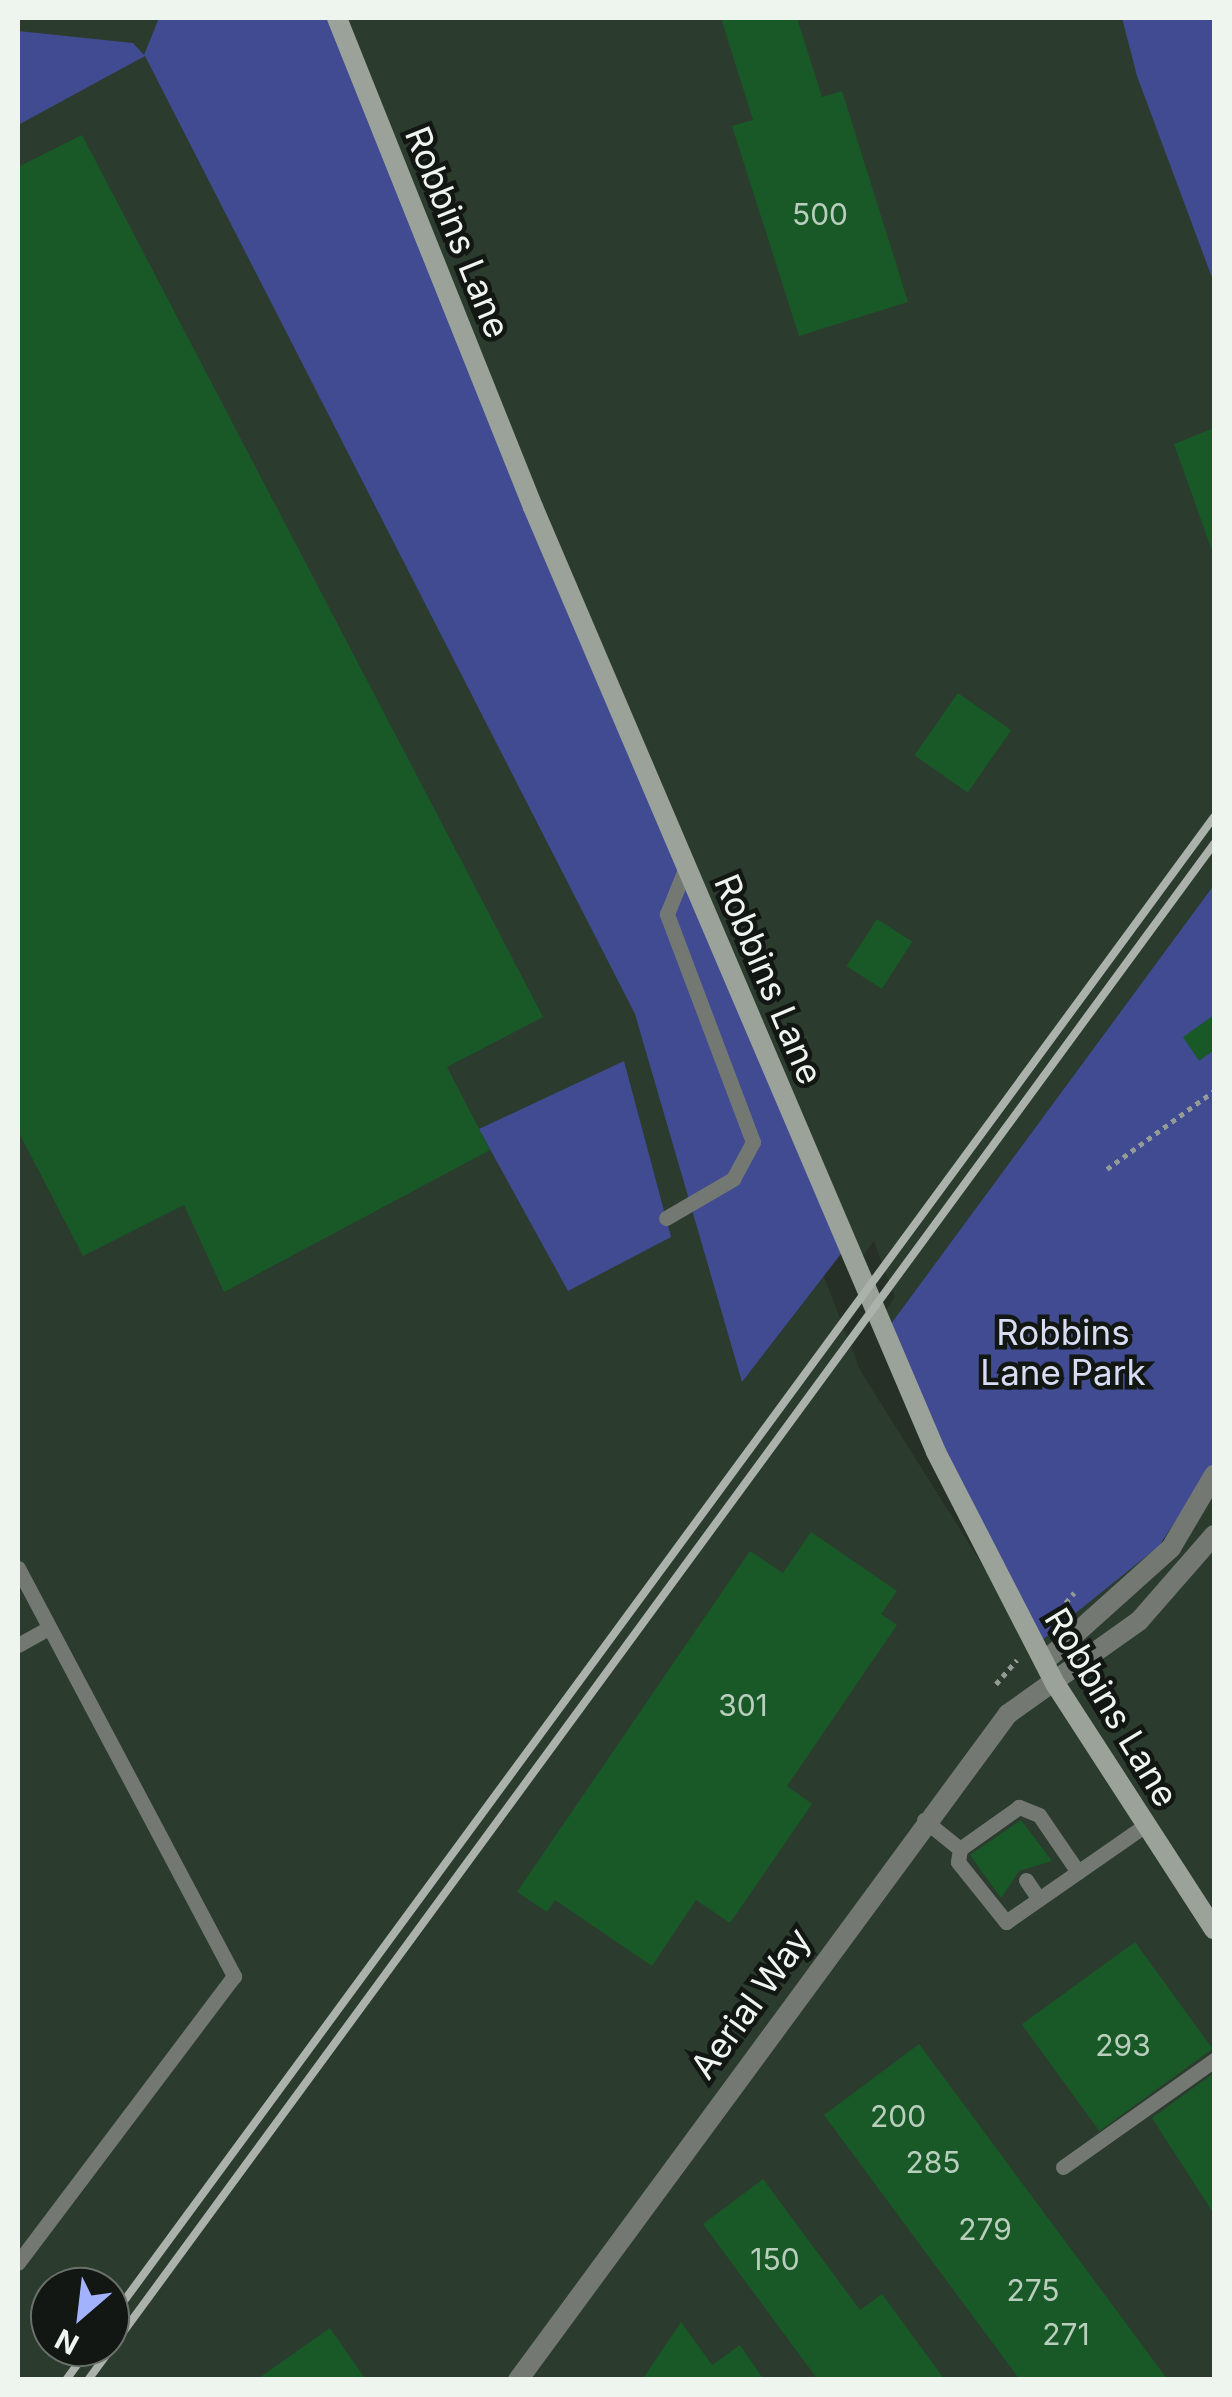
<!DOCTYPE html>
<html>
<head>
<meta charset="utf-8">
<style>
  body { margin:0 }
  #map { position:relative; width:1232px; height:2397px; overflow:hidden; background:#263027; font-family:Inter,sans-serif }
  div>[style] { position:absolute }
  .built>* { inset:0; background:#2b3b2d }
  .green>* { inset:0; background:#414b91 }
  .building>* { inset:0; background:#195927; transform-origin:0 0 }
  .path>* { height:5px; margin-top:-2.5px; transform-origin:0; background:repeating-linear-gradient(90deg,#939b94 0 5px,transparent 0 10px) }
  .lane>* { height:15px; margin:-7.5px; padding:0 7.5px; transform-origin:7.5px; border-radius:7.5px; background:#737873 }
  .street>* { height:20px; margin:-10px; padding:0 10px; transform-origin:10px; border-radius:10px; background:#737873 }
  .secondary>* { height:20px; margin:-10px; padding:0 10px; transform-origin:10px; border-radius:10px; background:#9aa29a }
  .rail>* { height:8px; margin:-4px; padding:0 4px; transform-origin:4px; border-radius:4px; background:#aab2ab }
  span { translate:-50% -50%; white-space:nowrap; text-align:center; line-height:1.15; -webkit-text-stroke:9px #121713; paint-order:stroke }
  .number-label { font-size:30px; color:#b9cebd }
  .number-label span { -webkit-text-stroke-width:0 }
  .street-label { font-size:35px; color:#eef5ef }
  .park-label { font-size:35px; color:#d8ddf4 }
  .frame { position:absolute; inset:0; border:20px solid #eef5ef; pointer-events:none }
  .north { position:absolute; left:30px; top:2267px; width:100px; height:100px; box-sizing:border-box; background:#121713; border:2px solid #6a706b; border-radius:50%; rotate:208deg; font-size:28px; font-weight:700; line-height:40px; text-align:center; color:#eef5ef }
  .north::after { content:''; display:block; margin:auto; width:35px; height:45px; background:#a2b2fd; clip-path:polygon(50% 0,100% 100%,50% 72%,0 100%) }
</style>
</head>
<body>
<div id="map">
  <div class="built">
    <div style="clip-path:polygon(evenodd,18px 18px,1122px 18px,1214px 283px,1214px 2379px,18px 2379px,18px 18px,350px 51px,855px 1266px,874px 1241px,895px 1297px,879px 1319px,1055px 1681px,860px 1370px,350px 51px,18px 18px,50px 2287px,110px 2287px,110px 2347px,50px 2347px,50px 2287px)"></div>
  </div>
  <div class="green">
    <div style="clip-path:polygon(159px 18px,328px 18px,847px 1246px,742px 1382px,635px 1014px,145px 56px,18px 125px,18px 31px,133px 43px,144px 55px)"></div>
    <div style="clip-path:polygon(1122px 18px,1214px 18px,1214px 283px,1137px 76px)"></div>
    <div style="clip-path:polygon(1214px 885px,1214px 1462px,1159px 1546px,1036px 1645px,885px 1332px)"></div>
    <div style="clip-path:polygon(624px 1061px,671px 1237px,568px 1291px,479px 1129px)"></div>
  </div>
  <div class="building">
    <div style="clip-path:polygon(721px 18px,797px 18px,822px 97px,842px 91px,908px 302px,799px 336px,732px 126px,753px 120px)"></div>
    <div style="clip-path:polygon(82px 135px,543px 1017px,447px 1067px,490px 1150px,224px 1292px,184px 1205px,83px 1256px,18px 1131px,18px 167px)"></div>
    <div style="clip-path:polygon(1214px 428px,1214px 548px,1211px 548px,1174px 444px)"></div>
    <div style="left:958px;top:693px;width:65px;height:76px;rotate:35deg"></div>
    <div style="left:877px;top:919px;width:42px;height:56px;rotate:33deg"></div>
    <div style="clip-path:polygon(1214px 1015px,1214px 1050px,1199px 1061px,1183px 1037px)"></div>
    <div style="clip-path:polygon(811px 1532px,897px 1591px,881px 1614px,897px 1625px,787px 1786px,812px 1804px,730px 1923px,696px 1900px,652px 1966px,555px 1900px,547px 1912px,517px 1892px,750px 1551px,783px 1573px)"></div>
    <div style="clip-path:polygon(1021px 1820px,1052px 1861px,1019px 1871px,1001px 1898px,970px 1855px)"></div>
    <div style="left:1135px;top:1942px;width:132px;height:140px;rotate:54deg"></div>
    <div style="clip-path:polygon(919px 2044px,1168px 2380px,1020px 2380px,824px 2115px)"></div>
    <div style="clip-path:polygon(1214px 2073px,1214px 2214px,1152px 2118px)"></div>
    <div style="clip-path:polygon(763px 2179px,860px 2310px,882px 2294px,945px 2380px,818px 2380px,703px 2224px)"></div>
    <div style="clip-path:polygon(681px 2322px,712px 2365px,740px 2345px,764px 2380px,642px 2380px)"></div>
    <div style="clip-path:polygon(330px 2328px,366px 2380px,256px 2380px)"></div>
  </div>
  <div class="path">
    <div style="left:1107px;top:1169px;width:132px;rotate:-36.1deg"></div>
    <div style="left:1053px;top:1618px;width:33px;rotate:-50deg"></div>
    <div style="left:996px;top:1684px;width:32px;rotate:-49deg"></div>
  </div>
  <div class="lane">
    <div style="left:666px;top:1218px;width:78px;rotate:-30.2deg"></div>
    <div style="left:733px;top:1179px;width:42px;rotate:-61.6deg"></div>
    <div style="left:753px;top:1142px;width:244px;rotate:-110.7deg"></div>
    <div style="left:667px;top:914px;width:51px;rotate:-68deg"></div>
    <div style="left:18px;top:1568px;width:462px;rotate:62.1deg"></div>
    <div style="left:234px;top:1976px;width:359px;rotate:127deg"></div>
    <div style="left:18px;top:1645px;width:35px;rotate:-29deg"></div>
    <div style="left:924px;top:1820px;width:46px;rotate:38.9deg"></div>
    <div style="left:1078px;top:1872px;width:69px;rotate:-124.4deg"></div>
    <div style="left:1039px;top:1815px;width:22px;rotate:-158deg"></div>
    <div style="left:1019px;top:1807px;width:72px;rotate:144.6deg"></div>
    <div style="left:960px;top:1849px;width:13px;rotate:99deg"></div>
    <div style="left:958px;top:1862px;width:77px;rotate:51.3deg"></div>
    <div style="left:1006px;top:1922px;width:168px;rotate:-34.8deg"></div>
    <div style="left:1026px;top:1880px;width:23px;rotate:56deg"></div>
    <div style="left:1063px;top:2167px;width:185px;rotate:-35.3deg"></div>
  </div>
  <div class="street">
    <div style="left:1044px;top:1662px;width:171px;rotate:-41.9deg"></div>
    <div style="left:1171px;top:1548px;width:85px;rotate:-59.5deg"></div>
    <div style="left:518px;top:2380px;width:827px;rotate:-53.66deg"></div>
    <div style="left:1008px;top:1714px;width:161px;rotate:-35.4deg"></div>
    <div style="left:1139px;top:1621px;width:114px;rotate:-48.9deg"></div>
  </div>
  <div class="secondary">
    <div style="left:337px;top:18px;width:527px;rotate:68.16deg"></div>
    <div style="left:533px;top:507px;width:1027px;rotate:66.9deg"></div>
    <div style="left:936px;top:1452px;width:262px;rotate:62.8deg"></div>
    <div style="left:1056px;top:1685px;width:291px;rotate:57.1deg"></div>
  </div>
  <div class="rail">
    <div style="left:110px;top:2320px;width:1865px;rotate:-53.7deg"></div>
    <div style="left:66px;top:2380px;width:41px;rotate:-54deg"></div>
    <div style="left:88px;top:2380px;width:1905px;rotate:-53.76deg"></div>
  </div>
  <div class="number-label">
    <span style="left:820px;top:214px">500</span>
    <span style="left:743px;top:1705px">301</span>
    <span style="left:1123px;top:2045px">293</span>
    <span style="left:898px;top:2116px">200</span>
    <span style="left:933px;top:2162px">285</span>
    <span style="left:985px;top:2229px">279</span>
    <span style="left:775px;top:2259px">150</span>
    <span style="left:1033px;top:2290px">275</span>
    <span style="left:1066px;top:2334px">271</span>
  </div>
  <div class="street-label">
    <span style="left:458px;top:232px;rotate:68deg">Robbins Lane</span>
    <span style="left:769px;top:979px;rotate:67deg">Robbins Lane</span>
    <span style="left:1112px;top:1707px;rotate:59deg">Robbins Lane</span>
    <span style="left:750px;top:2003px;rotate:-54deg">Aerial Way</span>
  </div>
  <div class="park-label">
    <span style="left:1063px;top:1352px">Robbins<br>Lane Park</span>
  </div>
  <div class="frame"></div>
  <div class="north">N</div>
</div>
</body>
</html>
